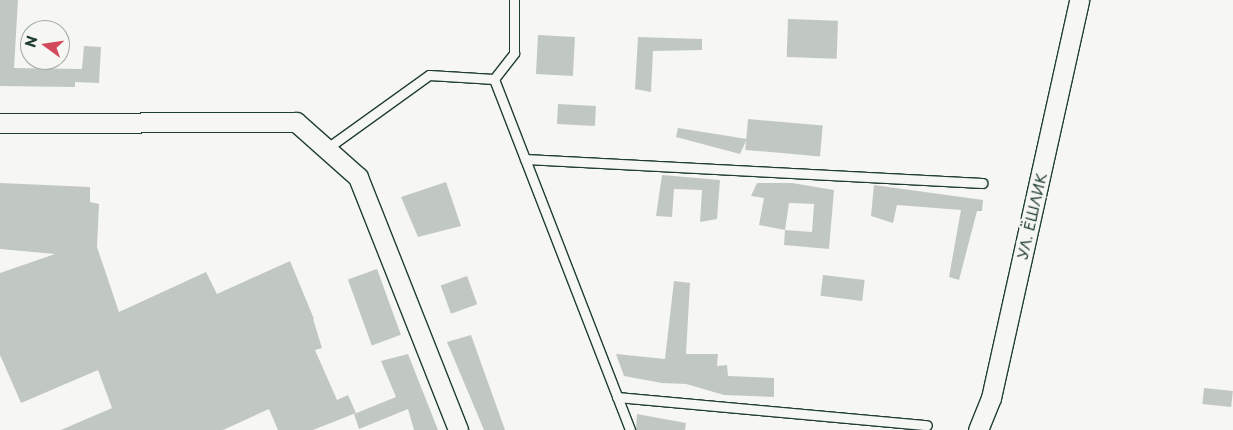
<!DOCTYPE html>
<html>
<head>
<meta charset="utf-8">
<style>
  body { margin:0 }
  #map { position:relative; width:1233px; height:430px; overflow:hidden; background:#f6f6f2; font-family:"Playpen Sans",sans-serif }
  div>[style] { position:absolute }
  .building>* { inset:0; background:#c1c8c3; transform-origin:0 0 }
  .roads { filter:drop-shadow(1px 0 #1f3d34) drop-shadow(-1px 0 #1f3d34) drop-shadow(0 1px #1f3d34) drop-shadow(0 -1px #1f3d34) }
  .lane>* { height:9px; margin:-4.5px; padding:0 4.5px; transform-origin:4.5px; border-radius:4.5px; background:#f6f6f2 }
  .street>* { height:19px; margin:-9.5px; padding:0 9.5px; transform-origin:9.5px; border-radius:9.5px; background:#f6f6f2 }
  span { translate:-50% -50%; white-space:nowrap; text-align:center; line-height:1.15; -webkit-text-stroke:5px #f6f6f2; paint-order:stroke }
  .street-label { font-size:15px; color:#1f3d34 }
  .north { position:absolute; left:20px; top:20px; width:50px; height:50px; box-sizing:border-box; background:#f6f6f2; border:1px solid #a0aca6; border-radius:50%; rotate:284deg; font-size:14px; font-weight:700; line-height:20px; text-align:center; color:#1f3d34 }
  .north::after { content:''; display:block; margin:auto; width:18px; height:22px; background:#d1495b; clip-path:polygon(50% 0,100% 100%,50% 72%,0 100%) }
</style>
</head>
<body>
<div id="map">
  <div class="building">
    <div style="clip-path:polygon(0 0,18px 0,14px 68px,82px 69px,84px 46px,101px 47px,99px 83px,75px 82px,75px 87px,0 86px)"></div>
    <div style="left:788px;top:19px;width:50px;height:38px;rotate:2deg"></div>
    <div style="left:538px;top:35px;width:37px;height:39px;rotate:3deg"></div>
    <div style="clip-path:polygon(638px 37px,702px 39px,702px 50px,653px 51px,651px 92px,635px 89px)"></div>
    <div style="left:558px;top:104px;width:38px;height:20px;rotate:3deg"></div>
    <div style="left:748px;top:119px;width:75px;height:31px;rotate:5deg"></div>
    <div style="clip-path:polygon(678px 128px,747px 139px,740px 154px,676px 137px)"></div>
    <div style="clip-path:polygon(662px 175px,720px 180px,717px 219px,700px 222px,702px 190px,674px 189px,672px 217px,656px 216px)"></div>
    <div style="clip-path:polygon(446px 182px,461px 226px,418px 237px,401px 197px)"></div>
    <div style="clip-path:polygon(0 183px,90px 187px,90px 202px,99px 204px,97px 247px,119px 312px,206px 272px,217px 294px,290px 261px,314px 319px,313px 319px,322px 348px,315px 350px,337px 400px,348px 395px,356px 413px,313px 430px,278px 430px,269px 409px,223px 430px,61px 430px,112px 408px,98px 370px,21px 403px,0 355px,0 273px,55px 254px,0 249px)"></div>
    <div style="clip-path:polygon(evenodd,757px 183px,792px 183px,834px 190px,829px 249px,784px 245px,785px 230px,759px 225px,764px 198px,751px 196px,757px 183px,789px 203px,814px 204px,812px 232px,785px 230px,789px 203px)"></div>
    <div style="clip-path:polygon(874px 185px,983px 200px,982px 211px,977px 211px,959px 280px,949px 277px,961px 210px,897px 205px,893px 223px,871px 216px)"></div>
    <div style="left:377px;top:269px;width:70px;height:31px;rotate:70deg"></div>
    <div style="left:823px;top:275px;width:42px;height:21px;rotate:7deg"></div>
    <div style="left:467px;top:276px;width:30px;height:28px;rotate:70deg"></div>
    <div style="clip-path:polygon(674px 281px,690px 283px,686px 354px,718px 354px,717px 366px,727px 365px,728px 376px,774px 378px,774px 397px,724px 395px,686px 384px,662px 383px,624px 376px,616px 354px,665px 359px)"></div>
    <div style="clip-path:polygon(471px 335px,505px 430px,484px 430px,447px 342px)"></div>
    <div style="clip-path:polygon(408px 354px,438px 430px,414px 430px,408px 409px,359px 429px,354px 414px,396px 397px,381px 361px)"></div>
    <div style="left:1204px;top:388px;width:29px;height:16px;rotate:6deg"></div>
    <div style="clip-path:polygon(637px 414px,686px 423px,685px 430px,636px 430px)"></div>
  </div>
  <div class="roads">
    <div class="lane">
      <div style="left:494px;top:79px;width:33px;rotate:-52deg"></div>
      <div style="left:514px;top:53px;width:53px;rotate:-90deg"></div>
      <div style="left:326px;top:149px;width:127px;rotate:-35.7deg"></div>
      <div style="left:429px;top:75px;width:65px;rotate:3.5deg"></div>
      <div style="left:494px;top:79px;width:376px;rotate:68.8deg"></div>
      <div style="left:525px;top:159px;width:458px;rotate:3deg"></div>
      <div style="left:617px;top:397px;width:311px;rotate:5.2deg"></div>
    </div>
    <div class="street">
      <div style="left:0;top:123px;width:296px;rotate:-0.2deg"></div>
      <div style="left:296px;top:122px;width:83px;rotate:41.6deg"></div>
      <div style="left:358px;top:177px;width:272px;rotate:68.4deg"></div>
      <div style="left:978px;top:430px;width:35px;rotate:-68deg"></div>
      <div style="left:991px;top:398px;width:408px;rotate:-77.5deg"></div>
    </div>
  </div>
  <div class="street-label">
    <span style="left:1031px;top:216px;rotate:-77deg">УЛ. ЁШЛИК</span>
  </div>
  <div class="north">N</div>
</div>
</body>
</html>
